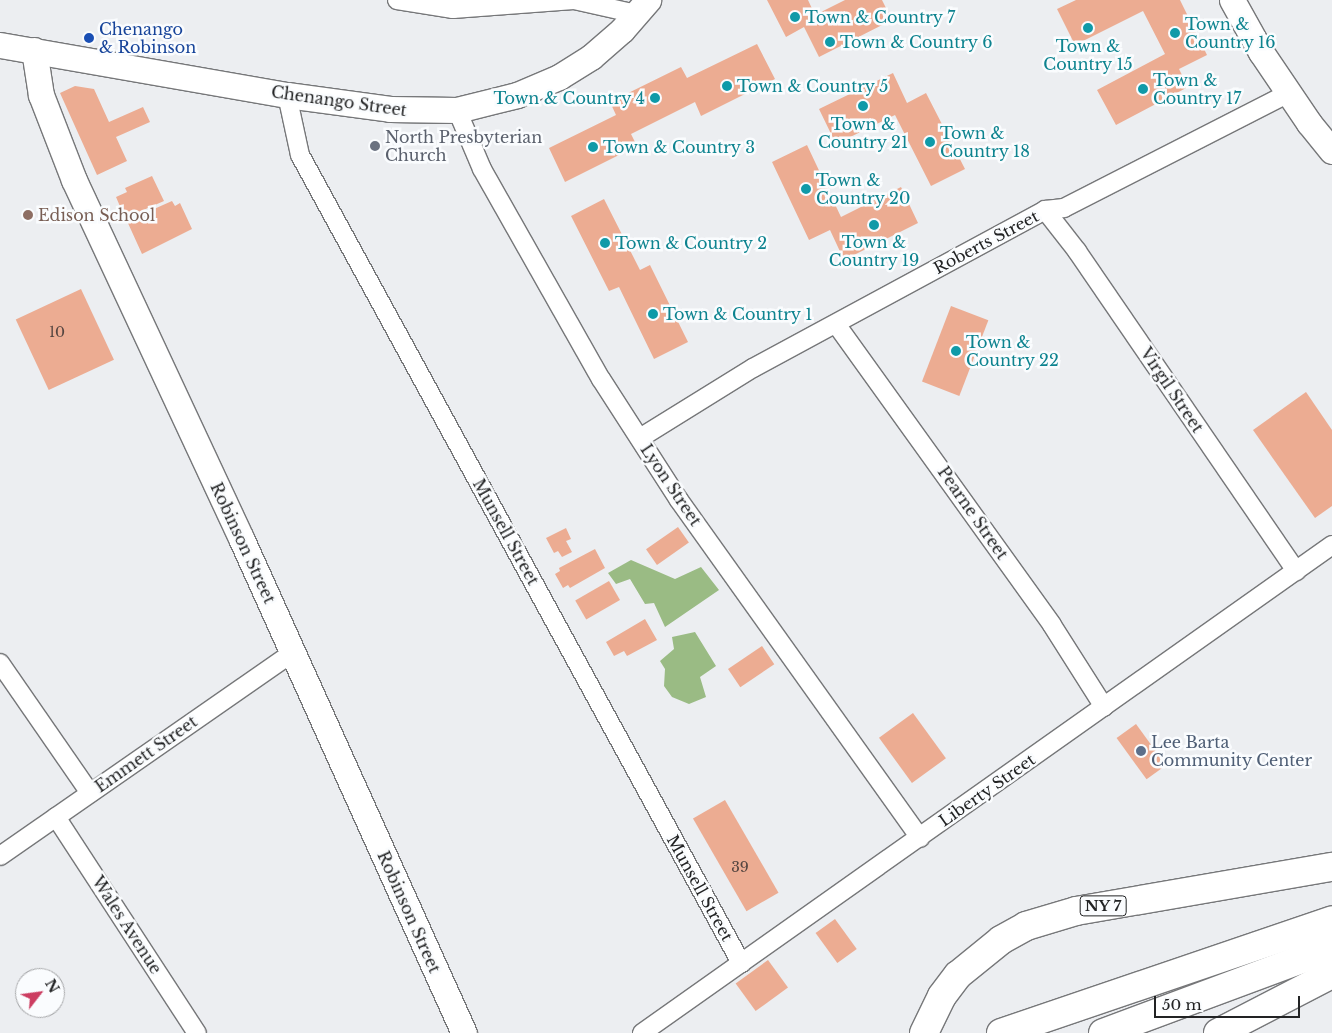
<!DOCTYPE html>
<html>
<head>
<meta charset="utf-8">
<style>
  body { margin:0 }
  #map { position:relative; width:1332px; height:1033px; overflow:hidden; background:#eceef1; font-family:"Libre Baskerville",serif }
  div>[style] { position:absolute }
  .forest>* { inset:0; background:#9abb84 }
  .building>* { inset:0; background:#ecac92; transform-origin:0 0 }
  .roads { filter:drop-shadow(1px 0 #767779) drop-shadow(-1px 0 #767779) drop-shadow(0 1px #767779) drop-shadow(0 -1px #767779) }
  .street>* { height:18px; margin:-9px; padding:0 9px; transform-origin:9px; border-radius:9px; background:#fff }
  .secondary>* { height:25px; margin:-12.5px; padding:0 12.5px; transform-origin:12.5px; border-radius:12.5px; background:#fff }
  .primary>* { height:28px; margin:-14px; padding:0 14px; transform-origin:14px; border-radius:14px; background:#fff }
  .dots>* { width:14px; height:14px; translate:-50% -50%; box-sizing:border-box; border:2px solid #fafcfe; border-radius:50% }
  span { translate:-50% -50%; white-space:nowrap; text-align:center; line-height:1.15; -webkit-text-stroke:5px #fafcfe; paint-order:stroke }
  .number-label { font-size:14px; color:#544540 }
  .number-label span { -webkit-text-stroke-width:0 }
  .shield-label span { padding:1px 4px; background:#fafcfe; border:1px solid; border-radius:4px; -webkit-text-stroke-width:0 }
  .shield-label { font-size:15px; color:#222324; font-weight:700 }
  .culture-label { font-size:16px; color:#0d838f }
  .left { translate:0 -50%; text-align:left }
  .right { translate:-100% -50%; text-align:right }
  .transit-label { font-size:16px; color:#164399 }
  .street-label { font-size:16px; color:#222324 }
  .worship-label { font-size:16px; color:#5b616d }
  .education-label { font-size:16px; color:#785e54 }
  .service-label { font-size:16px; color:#4e5e75 }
  .north { position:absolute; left:15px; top:968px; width:50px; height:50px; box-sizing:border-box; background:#fafcfe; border:1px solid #a4a5a7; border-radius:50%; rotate:60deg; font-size:14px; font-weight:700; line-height:20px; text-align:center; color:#222324 }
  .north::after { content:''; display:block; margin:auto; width:18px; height:22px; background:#cc3d61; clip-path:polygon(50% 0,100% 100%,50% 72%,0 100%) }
  .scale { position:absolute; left:1154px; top:996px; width:146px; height:22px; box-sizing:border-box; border:2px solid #222324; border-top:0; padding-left:6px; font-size:15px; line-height:18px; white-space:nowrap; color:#222324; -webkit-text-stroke:4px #fafcfe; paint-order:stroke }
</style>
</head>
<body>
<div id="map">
  <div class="forest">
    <div style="clip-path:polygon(631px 560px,675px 579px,701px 567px,719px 590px,665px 627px,654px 603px,645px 604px,630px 579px,616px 584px,608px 573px)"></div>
    <div style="clip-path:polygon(695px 632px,716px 666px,700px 677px,706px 697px,689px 704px,672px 697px,664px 686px,665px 669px,660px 661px,674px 649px,672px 637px)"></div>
  </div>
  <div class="building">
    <div style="clip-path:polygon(767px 0,808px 0,815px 15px,845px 0,882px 0,892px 20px,819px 57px,804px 27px,786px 37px)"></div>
    <div style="clip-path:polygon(1076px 0,1180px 0,1207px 55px,1179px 69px,1188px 87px,1116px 125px,1097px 90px,1165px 54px,1143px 11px,1075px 45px,1057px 9px)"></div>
    <div style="clip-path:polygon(757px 44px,775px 79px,701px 116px,695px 102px,631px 134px,637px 146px,565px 182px,549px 148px,616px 115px,610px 102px,681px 67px,687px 78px)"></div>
    <div style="clip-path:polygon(893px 73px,907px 103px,926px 93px,965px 169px,931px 186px,895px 115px,836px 144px,819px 109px)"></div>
    <div style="clip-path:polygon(75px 86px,94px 89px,109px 122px,143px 107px,150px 122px,116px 137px,127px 161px,97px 175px,60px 93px)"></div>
    <div style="clip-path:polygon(807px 145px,841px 217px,901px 187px,918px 223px,844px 260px,830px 230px,809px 240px,772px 162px)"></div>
    <div style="clip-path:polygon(152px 176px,164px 201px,125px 218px,116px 197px,127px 192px,125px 188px)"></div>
    <div style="clip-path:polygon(604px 199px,640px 270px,650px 265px,688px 342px,654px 359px,619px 287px,609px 291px,571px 216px)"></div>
    <div style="clip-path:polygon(172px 201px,175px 206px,180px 203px,192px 229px,142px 254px,127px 221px)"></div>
    <div style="left:81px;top:289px;width:78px;height:72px;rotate:65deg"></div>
    <div style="left:951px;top:306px;width:40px;height:81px;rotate:21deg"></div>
    <div style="clip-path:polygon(1306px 392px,1332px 430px,1332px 506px,1315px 518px,1253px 430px)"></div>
    <div style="left:678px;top:527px;width:19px;height:39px;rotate:55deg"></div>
    <div style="clip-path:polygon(566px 528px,571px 539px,566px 541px,572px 552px,562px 557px,558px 551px,554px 553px,546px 538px)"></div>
    <div style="clip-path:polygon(595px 549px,605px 568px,570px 588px,568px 585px,563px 588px,555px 574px,560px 571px,559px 568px)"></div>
    <div style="left:609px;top:581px;width:22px;height:39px;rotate:60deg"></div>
    <div style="clip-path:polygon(645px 619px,657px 640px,627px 656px,624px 651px,614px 656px,606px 642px)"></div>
    <div style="left:762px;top:646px;width:22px;height:41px;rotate:56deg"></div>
    <div style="left:913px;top:713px;width:56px;height:42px;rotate:54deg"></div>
    <div style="left:1136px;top:724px;width:51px;height:24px;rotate:54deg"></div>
    <div style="left:725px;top:800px;width:107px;height:37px;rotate:60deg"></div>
    <div style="left:835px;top:919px;width:37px;height:24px;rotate:54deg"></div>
    <div style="left:768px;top:960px;width:34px;height:40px;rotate:54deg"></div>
  </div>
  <div class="roads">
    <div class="street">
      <div style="left:397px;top:0;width:57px;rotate:9.1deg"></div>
      <div style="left:453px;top:9px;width:121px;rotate:-4.3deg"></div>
      <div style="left:574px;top:0;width:64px;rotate:12.7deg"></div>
      <div style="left:287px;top:95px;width:61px;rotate:77.8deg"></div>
      <div style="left:300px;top:155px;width:921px;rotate:61.37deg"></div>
      <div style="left:457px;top:110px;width:64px;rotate:67deg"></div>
      <div style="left:482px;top:169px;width:241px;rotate:60.5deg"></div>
      <div style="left:601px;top:379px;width:144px;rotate:57.2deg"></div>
      <div style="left:679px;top:500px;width:415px;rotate:54.5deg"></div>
      <div style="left:1045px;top:210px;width:52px;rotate:52deg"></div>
      <div style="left:1077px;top:251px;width:388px;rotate:55.6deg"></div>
      <div style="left:836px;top:324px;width:370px;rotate:54.3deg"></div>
      <div style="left:1052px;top:625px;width:97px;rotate:57.6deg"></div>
      <div style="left:640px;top:438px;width:133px;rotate:-31.8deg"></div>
      <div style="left:753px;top:368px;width:332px;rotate:-28.4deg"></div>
      <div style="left:1045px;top:210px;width:19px;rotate:-6deg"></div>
      <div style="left:1064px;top:208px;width:253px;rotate:-27.1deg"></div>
      <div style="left:0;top:663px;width:158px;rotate:55.3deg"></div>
      <div style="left:56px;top:817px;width:258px;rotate:56.9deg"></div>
      <div style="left:0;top:856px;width:356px;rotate:-34.8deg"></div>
      <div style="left:642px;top:1033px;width:845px;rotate:-35.27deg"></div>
    </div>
    <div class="secondary">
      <div style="left:1232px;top:0;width:60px;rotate:60.9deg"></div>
      <div style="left:1261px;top:52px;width:86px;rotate:55.9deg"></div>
      <div style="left:1309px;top:123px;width:36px;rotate:51deg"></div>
      <div style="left:0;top:45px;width:291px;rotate:9.9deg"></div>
      <div style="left:287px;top:95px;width:104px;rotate:7.7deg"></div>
      <div style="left:390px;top:109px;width:67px;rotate:0.9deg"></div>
      <div style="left:457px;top:110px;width:62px;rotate:-14deg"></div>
      <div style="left:517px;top:95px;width:46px;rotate:-23.2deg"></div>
      <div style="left:559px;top:77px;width:38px;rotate:-32deg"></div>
      <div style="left:591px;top:57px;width:41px;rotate:-41.1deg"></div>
      <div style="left:622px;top:30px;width:40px;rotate:-49deg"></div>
      <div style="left:34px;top:50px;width:46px;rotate:81.2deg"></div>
      <div style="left:41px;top:95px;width:91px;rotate:68.8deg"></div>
      <div style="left:74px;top:180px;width:395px;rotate:65deg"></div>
      <div style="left:241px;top:538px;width:543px;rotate:65.75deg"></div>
    </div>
    <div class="primary">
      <div style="left:924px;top:1033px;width:41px;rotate:-64.1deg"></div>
      <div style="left:942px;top:996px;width:26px;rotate:-53deg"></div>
      <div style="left:958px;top:975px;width:55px;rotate:-39.1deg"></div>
      <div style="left:1001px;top:940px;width:29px;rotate:-29deg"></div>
      <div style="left:1026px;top:926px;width:52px;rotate:-16.7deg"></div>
      <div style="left:1076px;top:911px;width:260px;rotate:-9.8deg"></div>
      <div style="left:1001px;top:1033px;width:350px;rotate:-18.8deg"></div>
      <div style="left:1103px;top:1033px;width:244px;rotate:-20.4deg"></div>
      <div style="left:1218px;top:1033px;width:128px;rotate:-27.4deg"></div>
    </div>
  </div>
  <div class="dots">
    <div style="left:795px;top:17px;background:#0f9aa8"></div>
    <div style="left:1088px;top:28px;background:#0f9aa8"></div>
    <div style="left:1175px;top:33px;background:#0f9aa8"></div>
    <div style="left:89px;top:38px;background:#1a4fb4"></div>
    <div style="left:830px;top:42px;background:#0f9aa8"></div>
    <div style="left:727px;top:86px;background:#0f9aa8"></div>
    <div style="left:1143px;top:89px;background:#0f9aa8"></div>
    <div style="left:655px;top:98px;background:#0f9aa8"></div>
    <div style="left:863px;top:106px;background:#0f9aa8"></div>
    <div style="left:930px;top:142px;background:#0f9aa8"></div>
    <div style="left:375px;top:146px;background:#6b7280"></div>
    <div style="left:593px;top:147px;background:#0f9aa8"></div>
    <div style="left:806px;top:189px;background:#0f9aa8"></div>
    <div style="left:28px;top:215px;background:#8d6e63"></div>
    <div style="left:874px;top:225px;background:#0f9aa8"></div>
    <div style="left:605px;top:243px;background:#0f9aa8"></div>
    <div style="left:653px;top:314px;background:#0f9aa8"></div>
    <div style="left:956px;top:351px;background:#0f9aa8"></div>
    <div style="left:1141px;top:751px;background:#5c6f8a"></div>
  </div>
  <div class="number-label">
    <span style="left:57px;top:332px">10</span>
    <span style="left:740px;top:867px">39</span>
  </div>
  <div class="shield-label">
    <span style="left:1103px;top:906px">NY 7</span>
  </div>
  <div class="culture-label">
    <span class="left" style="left:805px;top:17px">Town &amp; Country 7</span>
    <span class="left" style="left:1185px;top:33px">Town &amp;<br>Country 16</span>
    <span class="left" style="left:840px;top:42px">Town &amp; Country 6</span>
    <span style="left:1088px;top:55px">Town &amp;<br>Country 15</span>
    <span class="left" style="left:1153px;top:89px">Town &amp;<br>Country 17</span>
    <span class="left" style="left:737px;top:86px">Town &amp; Country 5</span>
    <span class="right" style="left:645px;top:98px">Town &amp; Country 4</span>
    <span style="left:863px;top:133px">Town &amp;<br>Country 21</span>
    <span class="left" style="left:940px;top:142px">Town &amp;<br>Country 18</span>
    <span class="left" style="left:603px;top:147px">Town &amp; Country 3</span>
    <span class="left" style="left:816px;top:189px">Town &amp;<br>Country 20</span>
    <span style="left:874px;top:251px">Town &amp;<br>Country 19</span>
    <span class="left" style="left:615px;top:243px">Town &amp; Country 2</span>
    <span class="left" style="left:663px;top:314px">Town &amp; Country 1</span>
    <span class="left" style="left:966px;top:351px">Town &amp;<br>Country 22</span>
  </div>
  <div class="transit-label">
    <span class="left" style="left:99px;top:38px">Chenango<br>&amp; Robinson</span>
  </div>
  <div class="street-label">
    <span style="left:339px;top:101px;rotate:8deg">Chenango Street</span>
    <span style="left:986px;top:242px;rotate:-28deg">Roberts Street</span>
    <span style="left:1172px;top:390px;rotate:56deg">Virgil Street</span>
    <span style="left:671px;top:485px;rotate:56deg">Lyon Street</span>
    <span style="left:973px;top:513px;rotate:55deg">Pearne Street</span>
    <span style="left:506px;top:532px;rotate:61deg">Munsell Street</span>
    <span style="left:243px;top:543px;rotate:65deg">Robinson Street</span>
    <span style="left:146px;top:754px;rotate:-35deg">Emmett Street</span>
    <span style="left:987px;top:790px;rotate:-35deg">Liberty Street</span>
    <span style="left:700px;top:888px;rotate:61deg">Munsell Street</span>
    <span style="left:409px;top:912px;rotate:66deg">Robinson Street</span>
    <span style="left:127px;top:925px;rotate:57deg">Wales Avenue</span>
  </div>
  <div class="worship-label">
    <span class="left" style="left:385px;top:146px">North Presbyterian<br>Church</span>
  </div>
  <div class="education-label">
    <span class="left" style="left:38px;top:215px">Edison School</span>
  </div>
  <div class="service-label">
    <span class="left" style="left:1151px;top:751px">Lee Barta<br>Community Center</span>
  </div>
  <div class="north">N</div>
  <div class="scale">50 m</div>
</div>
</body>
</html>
